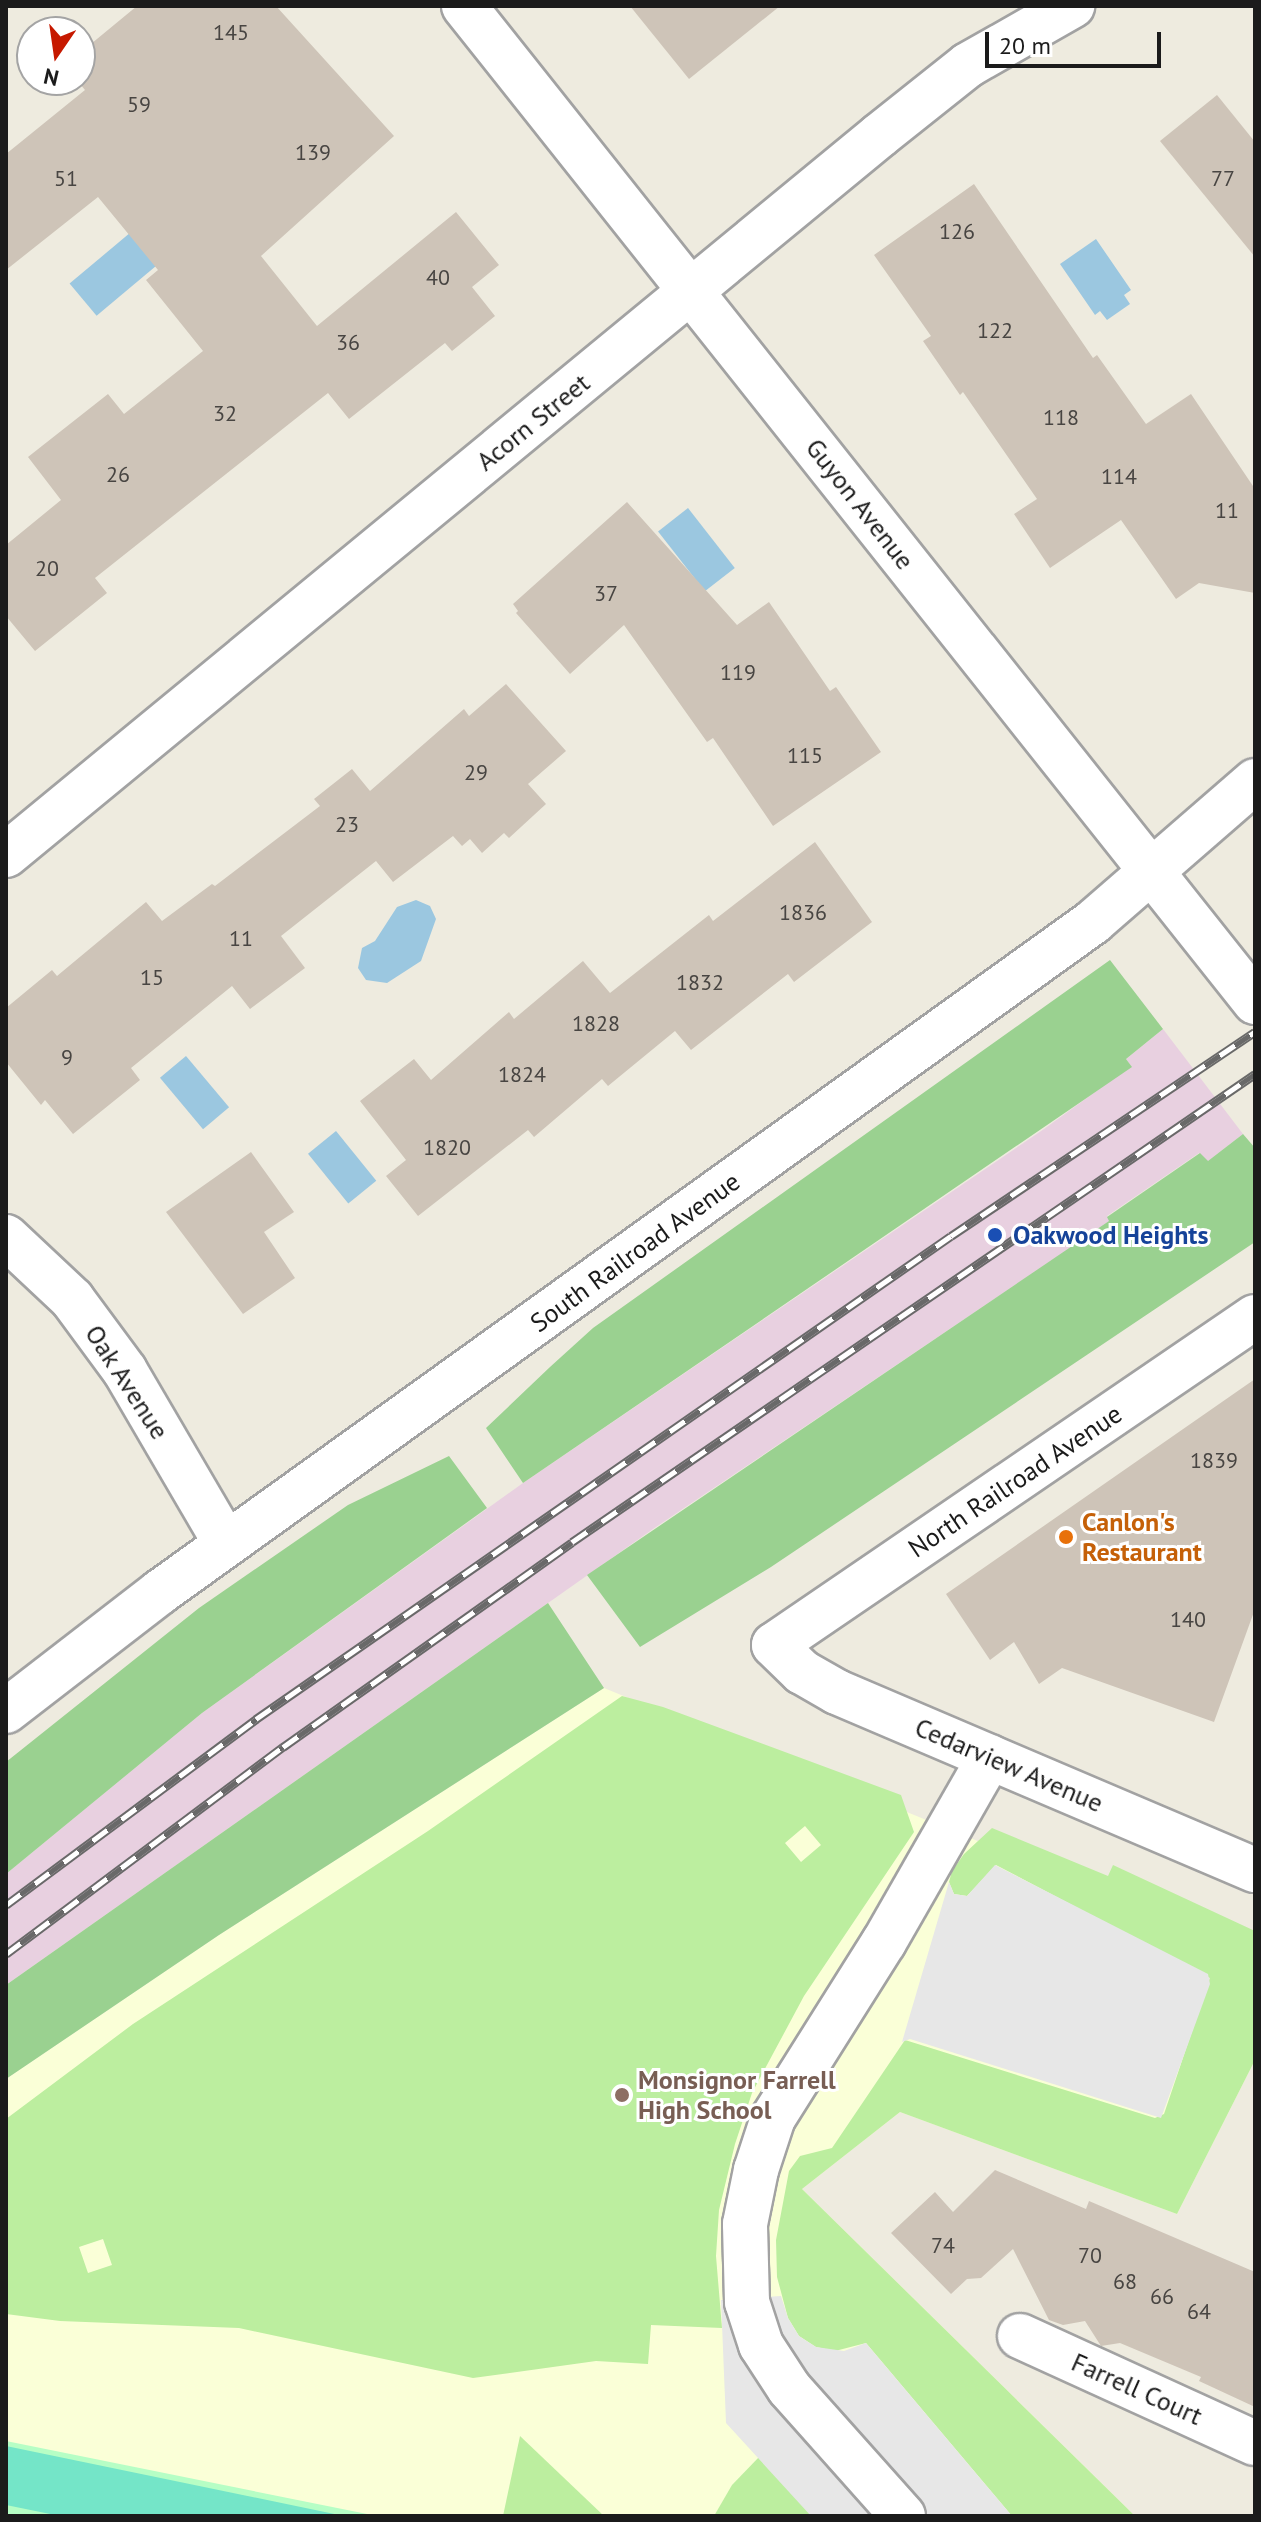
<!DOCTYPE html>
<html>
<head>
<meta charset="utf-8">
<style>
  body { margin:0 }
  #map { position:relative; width:1261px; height:2522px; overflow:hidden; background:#eeebdf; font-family:"PT Sans",sans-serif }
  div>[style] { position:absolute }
  .industrial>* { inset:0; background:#e8d0e0 }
  .education>* { inset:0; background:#faffd7 }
  .grass>* { inset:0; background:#bcee9f }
  .forest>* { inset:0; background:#9ad190 }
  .park>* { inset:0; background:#b6fec5 }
  .pitch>* { inset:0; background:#74e5c8 }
  .parking>* { inset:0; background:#e7e7e7 }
  .water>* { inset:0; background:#9bc7e0; transform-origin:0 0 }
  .building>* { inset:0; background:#cec4b8 }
  .roads { filter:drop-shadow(2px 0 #a2a2a2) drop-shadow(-2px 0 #a2a2a2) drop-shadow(0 2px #a2a2a2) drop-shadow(0 -2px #a2a2a2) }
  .minor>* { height:44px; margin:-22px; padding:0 22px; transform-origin:22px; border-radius:22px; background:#fff }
  .rail>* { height:9px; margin-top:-4.5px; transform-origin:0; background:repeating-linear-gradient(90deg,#fff 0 18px,#696969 0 36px); box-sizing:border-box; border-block:2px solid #696969 }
  .dots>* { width:22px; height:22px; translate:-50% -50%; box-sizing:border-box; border:4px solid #fff; border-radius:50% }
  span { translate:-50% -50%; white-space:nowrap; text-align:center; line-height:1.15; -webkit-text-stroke:6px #fff; paint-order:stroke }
  .number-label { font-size:22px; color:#484542 }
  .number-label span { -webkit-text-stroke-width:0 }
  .street-label { font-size:26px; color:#1b1b1b }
  .transit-label { font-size:26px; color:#164399; font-weight:700 }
  .left { translate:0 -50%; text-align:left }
  .food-label { font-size:26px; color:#c56008; font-weight:700 }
  .education-label { font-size:26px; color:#785e54; font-weight:700 }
  .frame { position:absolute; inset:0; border:8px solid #1b1b1b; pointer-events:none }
  .north { position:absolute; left:16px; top:16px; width:80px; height:80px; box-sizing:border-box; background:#fff; border:2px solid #a4a4a4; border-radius:50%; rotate:193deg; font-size:22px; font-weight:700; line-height:32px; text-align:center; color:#1b1b1b }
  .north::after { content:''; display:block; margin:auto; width:28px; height:36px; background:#c61900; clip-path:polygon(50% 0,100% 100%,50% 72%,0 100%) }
  .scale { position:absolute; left:985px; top:32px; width:176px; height:36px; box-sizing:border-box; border:4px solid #1b1b1b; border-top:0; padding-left:10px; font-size:24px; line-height:28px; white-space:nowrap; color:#1b1b1b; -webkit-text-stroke:6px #fff; paint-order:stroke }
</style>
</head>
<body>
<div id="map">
  <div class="industrial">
    <div style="clip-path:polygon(1163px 1029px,1243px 1134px,1207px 1162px,1199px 1153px,1107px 1216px,1110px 1221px,653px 1529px,6px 1985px,6px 1874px,202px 1713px,523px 1483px,1044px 1129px,1131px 1066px,1126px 1059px)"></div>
  </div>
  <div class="education">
    <div style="clip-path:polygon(604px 1688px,1107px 1894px,1255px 2060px,1177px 2214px,900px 2112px,802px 2189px,1135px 2516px,6px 2516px,6px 2079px,219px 1935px)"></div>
  </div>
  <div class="grass">
    <div style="clip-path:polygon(evenodd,622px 1696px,663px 1707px,901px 1795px,914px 1832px,804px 1996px,752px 2093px,735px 2144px,719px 2210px,716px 2256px,722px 2328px,651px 2325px,648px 2364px,596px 2361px,473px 2378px,239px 2328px,60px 2321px,6px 2314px,6px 2119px,133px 2024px,428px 1831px,622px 1696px,805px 1826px,821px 1845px,801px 1862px,785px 1843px,805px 1826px,622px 1696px,103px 2239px,112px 2265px,88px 2273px,79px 2247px,103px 2239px)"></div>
    <div style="clip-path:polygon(992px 1828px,1108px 1876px,1113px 1865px,1255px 1931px,1255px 2060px,1177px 2214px,900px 2112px,802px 2189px,1135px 2516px,1012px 2516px,866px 2343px,835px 2351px,816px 2347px,799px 2336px,788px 2318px,777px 2277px,776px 2240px,789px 2171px,800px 2156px,832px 2148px,905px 2040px,1155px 2118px,1164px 2114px,1210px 1978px,996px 1865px,967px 1896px,954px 1894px,949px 1882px,952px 1871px,964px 1854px)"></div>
    <div style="clip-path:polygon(520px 2436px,604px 2516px,503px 2516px)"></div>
    <div style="clip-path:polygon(760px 2456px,804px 2507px,811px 2516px,714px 2516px,732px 2485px)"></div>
  </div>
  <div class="forest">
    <div style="clip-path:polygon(1110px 960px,1163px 1029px,1126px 1059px,1132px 1067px,523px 1483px,486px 1428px,550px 1367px,593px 1328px)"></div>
    <div style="clip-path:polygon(1243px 1134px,1255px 1148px,1255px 1242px,771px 1567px,640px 1647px,587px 1575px,1109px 1221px,1107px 1217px,1200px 1153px,1208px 1161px)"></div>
    <div style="clip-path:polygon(449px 1456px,487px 1508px,202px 1713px,6px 1874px,6px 1762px,199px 1608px,348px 1505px)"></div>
    <div style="clip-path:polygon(548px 1603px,604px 1688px,219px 1935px,6px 2079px,6px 1985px)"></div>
  </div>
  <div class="park">
    <div style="clip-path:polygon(6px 2441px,377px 2516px,6px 2516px)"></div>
  </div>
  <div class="pitch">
    <div style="clip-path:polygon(6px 2446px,344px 2516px,60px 2516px,6px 2505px)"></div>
  </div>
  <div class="parking">
    <div style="clip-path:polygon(995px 1865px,1208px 1974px,1210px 1984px,1161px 2118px,910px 2039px,902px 2042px,949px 1882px,954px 1894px,967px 1896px)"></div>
    <div style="clip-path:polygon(781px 2296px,788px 2318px,799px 2336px,816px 2347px,844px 2351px,866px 2343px,1012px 2516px,811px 2516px,726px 2423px,721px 2300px)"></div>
  </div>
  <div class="water">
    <div style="left:137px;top:227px;width:42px;height:88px;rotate:50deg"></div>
    <div style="clip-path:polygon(1096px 239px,1131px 290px,1124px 295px,1130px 304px,1107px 320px,1100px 311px,1095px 315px,1060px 264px)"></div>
    <div style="left:688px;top:508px;width:76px;height:38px;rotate:52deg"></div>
    <div style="clip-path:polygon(416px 900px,430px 906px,436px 919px,421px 961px,387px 983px,366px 980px,358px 968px,362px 948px,375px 941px,397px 907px)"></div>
    <div style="left:186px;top:1056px;width:67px;height:34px;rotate:50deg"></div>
    <div style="left:336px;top:1131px;width:64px;height:36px;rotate:51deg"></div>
  </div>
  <div class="building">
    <div style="clip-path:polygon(137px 6px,276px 6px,394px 136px,261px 256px,317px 326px,456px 212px,499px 265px,472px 287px,495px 316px,452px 351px,445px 343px,349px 419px,328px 393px,95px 578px,107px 593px,35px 651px,6px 616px,6px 545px,61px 500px,28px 457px,108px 394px,124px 414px,203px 351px,146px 280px,158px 270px,98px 197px,6px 270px,6px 154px,85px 90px,80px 84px,80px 53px)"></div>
    <div style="clip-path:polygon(630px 6px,780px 6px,689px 79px)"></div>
    <div style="clip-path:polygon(1217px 95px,1255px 142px,1255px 257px,1160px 141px)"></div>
    <div style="clip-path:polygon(974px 184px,1093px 358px,1097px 355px,1146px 424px,1191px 394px,1255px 489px,1255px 593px,1199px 583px,1176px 599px,1121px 520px,1050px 568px,1014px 514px,1037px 499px,963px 392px,960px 395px,923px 341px,931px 336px,874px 255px)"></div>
    <div style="clip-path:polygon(627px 502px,737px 625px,769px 602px,830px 691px,836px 687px,881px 752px,773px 826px,713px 738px,707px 742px,624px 625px,570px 674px,516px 613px,518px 611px,513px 604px)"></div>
    <div style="clip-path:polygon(506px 684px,566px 751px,528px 784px,546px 804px,509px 838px,504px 833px,482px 853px,470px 839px,462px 846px,453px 836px,393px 882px,376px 861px,281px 936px,305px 968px,250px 1009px,232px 986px,131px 1068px,140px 1080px,73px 1134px,45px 1100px,41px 1105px,6px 1062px,6px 1008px,52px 970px,57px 976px,146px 902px,162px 921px,212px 884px,215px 886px,320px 806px,314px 799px,352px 769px,370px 791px,464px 709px,469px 716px)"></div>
    <div style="clip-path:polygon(815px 842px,872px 922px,794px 982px,788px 974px,691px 1050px,675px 1031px,608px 1086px,602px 1079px,534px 1137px,528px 1130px,418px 1216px,386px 1176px,406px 1160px,360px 1101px,414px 1059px,431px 1080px,509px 1012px,514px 1019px,583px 961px,610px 993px,709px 915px,713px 921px)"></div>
    <div style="clip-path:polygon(251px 1152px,294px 1212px,264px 1232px,295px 1278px,243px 1314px,166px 1212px)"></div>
    <div style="clip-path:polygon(1255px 1379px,1255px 1609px,1214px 1722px,1062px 1668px,1039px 1684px,1014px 1642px,990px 1660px,946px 1594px)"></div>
    <div style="clip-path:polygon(995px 2170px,1086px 2209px,1089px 2201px,1255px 2272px,1255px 2407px,1199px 2381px,1201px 2377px,1120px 2343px,1101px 2346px,1085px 2321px,1063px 2325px,1049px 2320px,1013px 2249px,981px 2278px,967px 2279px,951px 2294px,891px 2233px,935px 2192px,953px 2212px)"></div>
  </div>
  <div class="roads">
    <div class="minor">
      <div style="left:464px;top:6px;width:1272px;rotate:51.54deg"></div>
      <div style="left:6px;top:855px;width:1132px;rotate:-39.48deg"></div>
      <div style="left:880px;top:135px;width:112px;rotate:-38.5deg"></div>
      <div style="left:968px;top:65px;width:120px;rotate:-29.6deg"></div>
      <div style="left:6px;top:1237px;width:91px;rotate:43.2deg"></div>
      <div style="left:72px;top:1299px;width:89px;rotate:53.6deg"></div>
      <div style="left:125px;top:1371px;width:200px;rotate:59.7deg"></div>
      <div style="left:1255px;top:1317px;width:582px;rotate:145.71deg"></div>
      <div style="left:774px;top:1645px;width:39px;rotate:44deg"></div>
      <div style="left:802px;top:1672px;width:40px;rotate:29.7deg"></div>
      <div style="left:837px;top:1692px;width:454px;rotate:23.1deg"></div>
      <div style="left:6px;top:1711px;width:195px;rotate:-37.7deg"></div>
      <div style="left:160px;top:1592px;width:1149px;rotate:-35.68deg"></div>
      <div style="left:1093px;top:922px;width:215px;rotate:-41deg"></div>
      <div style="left:1020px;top:2336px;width:258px;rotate:24.5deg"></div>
      <div style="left:903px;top:2516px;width:171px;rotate:-131.7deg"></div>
      <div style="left:789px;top:2388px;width:51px;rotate:-123.1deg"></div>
      <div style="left:761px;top:2345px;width:45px;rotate:-108deg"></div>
      <div style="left:747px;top:2302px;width:78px;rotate:-91.5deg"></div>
      <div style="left:745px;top:2224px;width:55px;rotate:-78.5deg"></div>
      <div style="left:756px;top:2170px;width:55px;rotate:-71.9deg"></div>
      <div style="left:773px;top:2118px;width:208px;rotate:-57.8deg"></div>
      <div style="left:884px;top:1942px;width:213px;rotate:-60.2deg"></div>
    </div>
  </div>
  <div class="rail">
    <div style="left:6px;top:1905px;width:312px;rotate:-36.6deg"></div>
    <div style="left:256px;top:1719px;width:846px;rotate:-34.8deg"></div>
    <div style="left:951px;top:1236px;width:366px;rotate:-33.9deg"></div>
    <div style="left:6px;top:1954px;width:346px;rotate:-36.8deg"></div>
    <div style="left:283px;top:1747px;width:354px;rotate:-35.3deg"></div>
    <div style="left:572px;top:1542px;width:828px;rotate:-34.42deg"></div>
  </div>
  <div class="dots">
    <div style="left:995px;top:1235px;background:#1a4fb4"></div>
    <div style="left:1066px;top:1537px;background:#e8710a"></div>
    <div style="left:622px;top:2095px;background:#8d6e63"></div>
  </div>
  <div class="number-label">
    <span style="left:231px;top:33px">145</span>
    <span style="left:139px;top:105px">59</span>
    <span style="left:313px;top:153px">139</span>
    <span style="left:66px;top:179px">51</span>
    <span style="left:1223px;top:179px">77</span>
    <span style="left:957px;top:232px">126</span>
    <span style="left:438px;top:278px">40</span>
    <span style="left:995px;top:331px">122</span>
    <span style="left:348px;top:343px">36</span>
    <span style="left:225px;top:414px">32</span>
    <span style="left:1061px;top:418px">118</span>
    <span style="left:118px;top:475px">26</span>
    <span style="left:1119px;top:477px">114</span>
    <span style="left:1227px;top:511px">11</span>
    <span style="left:47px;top:569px">20</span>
    <span style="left:606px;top:594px">37</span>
    <span style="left:738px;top:673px">119</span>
    <span style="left:805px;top:756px">115</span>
    <span style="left:476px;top:773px">29</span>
    <span style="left:347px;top:825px">23</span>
    <span style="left:803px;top:913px">1836</span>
    <span style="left:241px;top:939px">11</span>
    <span style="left:152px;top:978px">15</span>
    <span style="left:700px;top:983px">1832</span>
    <span style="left:596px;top:1024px">1828</span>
    <span style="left:67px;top:1058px">9</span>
    <span style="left:522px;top:1075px">1824</span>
    <span style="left:447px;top:1148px">1820</span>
    <span style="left:1214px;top:1461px">1839</span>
    <span style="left:1188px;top:1620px">140</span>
    <span style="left:943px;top:2246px">74</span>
    <span style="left:1090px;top:2256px">70</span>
    <span style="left:1125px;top:2282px">68</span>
    <span style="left:1162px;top:2297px">66</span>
    <span style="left:1199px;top:2312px">64</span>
  </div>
  <div class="street-label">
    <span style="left:533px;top:422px;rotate:-39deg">Acorn Street</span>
    <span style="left:860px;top:504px;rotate:52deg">Guyon Avenue</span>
    <span style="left:635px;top:1252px;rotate:-36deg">South Railroad Avenue</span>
    <span style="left:127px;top:1382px;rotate:57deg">Oak Avenue</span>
    <span style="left:1015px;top:1481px;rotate:-34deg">North Railroad Avenue</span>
    <span style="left:1009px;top:1765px;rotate:23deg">Cedarview Avenue</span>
    <span style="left:1137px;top:2389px;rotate:24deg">Farrell Court</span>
  </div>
  <div class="transit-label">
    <span class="left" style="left:1013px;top:1235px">Oakwood Heights</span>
  </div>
  <div class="food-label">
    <span class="left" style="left:1082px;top:1537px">Canlon's<br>Restaurant</span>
  </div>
  <div class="education-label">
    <span class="left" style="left:638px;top:2095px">Monsignor Farrell<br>High School</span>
  </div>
  <div class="frame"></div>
  <div class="north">N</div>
  <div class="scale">20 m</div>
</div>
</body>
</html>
